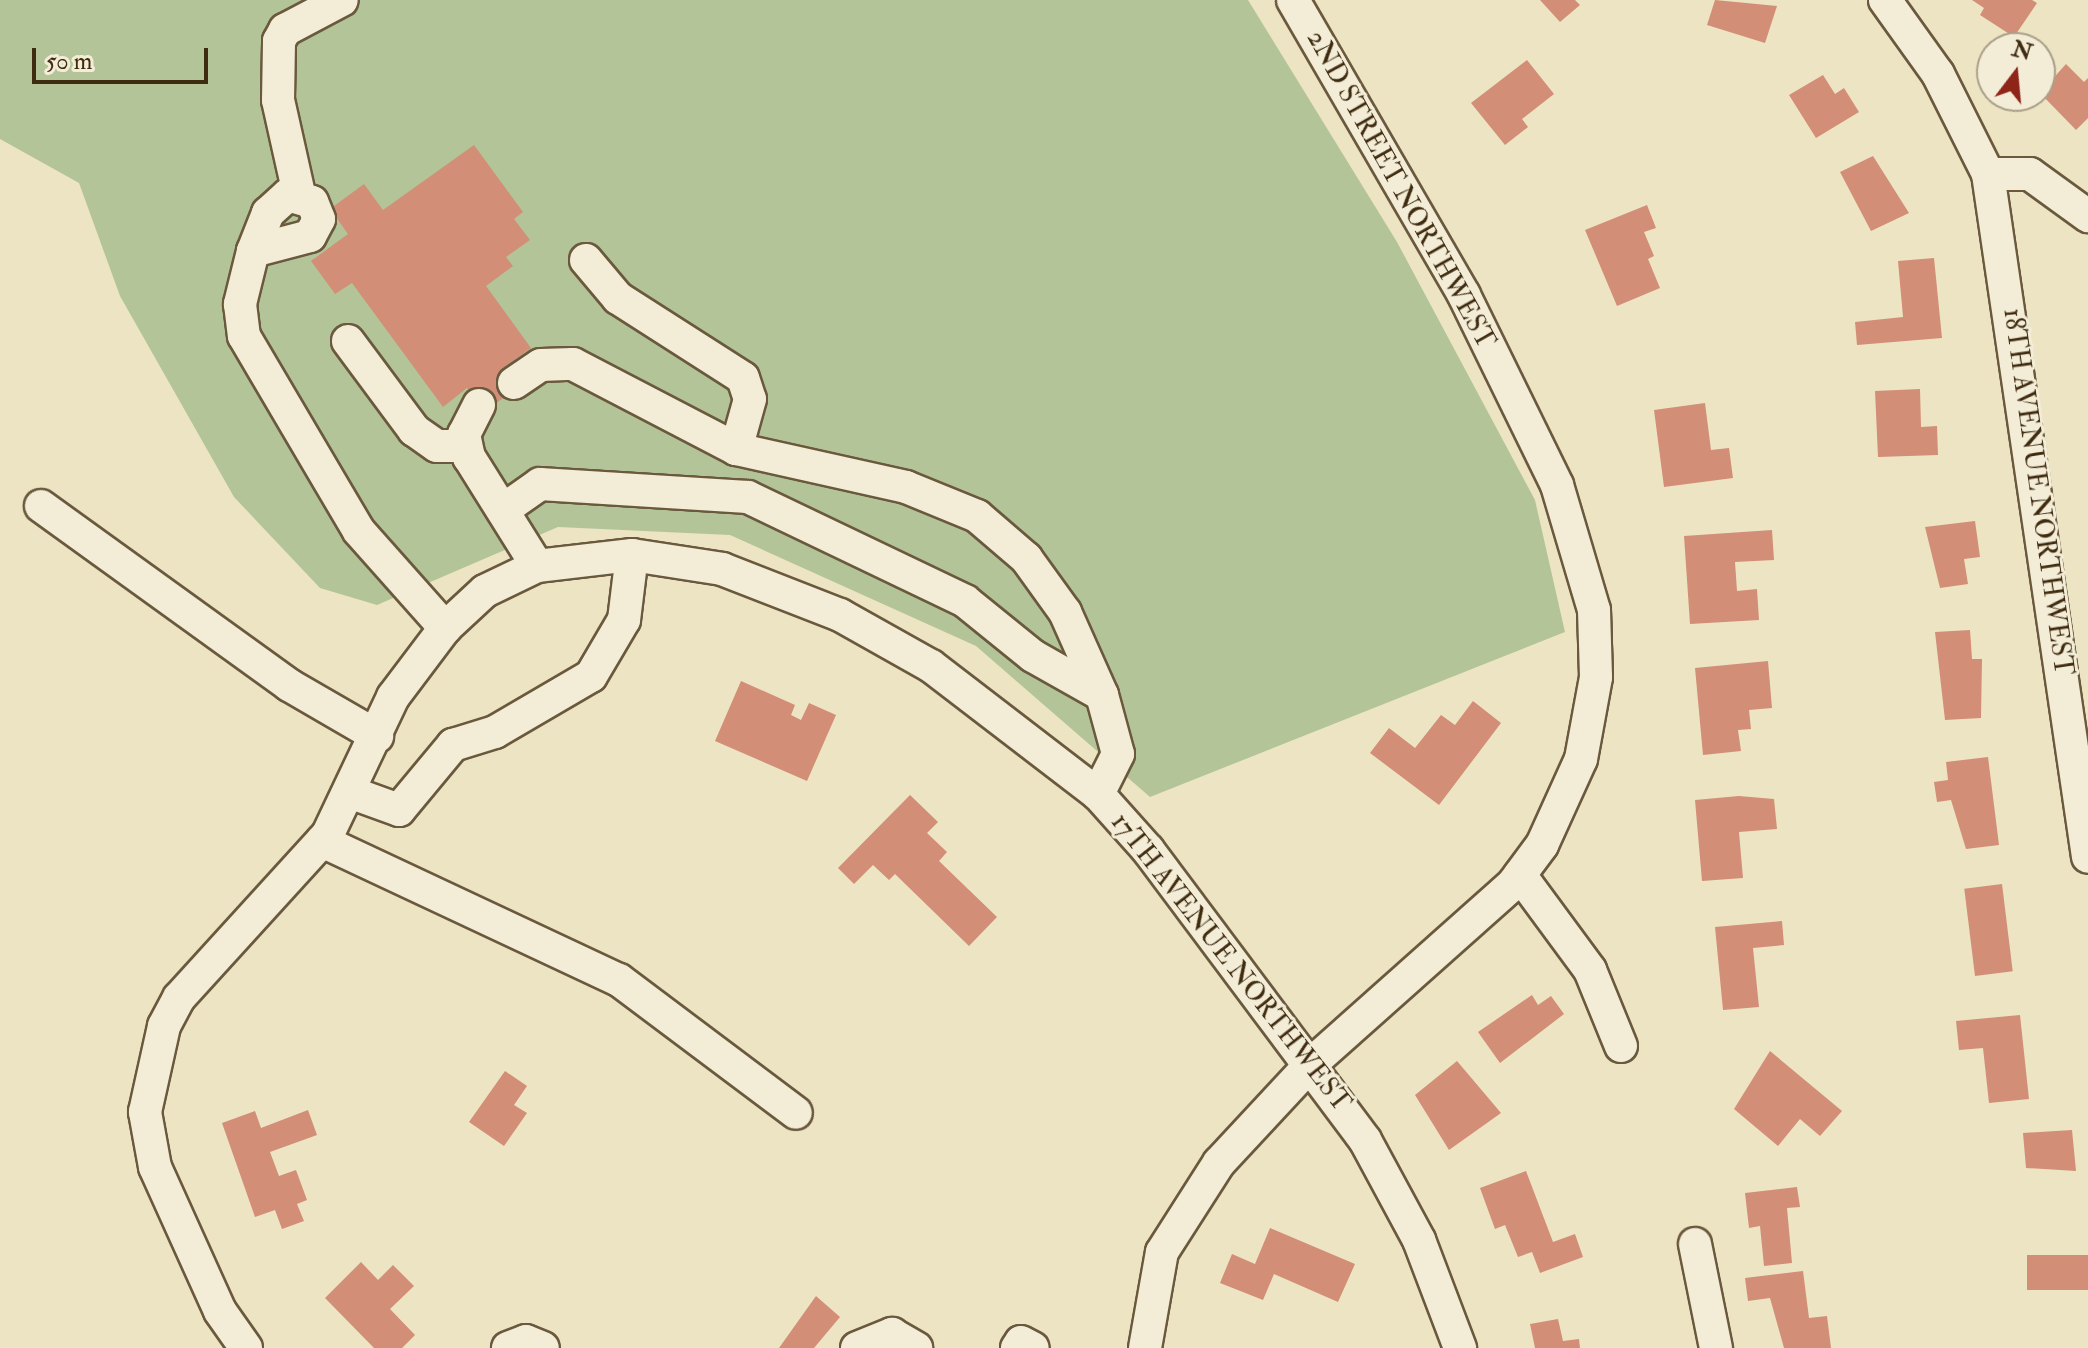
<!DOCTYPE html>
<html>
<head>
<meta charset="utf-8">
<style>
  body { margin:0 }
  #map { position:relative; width:2088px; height:1348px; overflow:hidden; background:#ede4c3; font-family:"IM FELL Double Pica",serif }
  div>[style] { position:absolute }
  .green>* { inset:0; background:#b3c598 }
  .building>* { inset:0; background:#d28e76; transform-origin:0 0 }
  .roads { filter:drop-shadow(2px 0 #6a593d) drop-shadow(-2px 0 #6a593d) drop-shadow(0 2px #6a593d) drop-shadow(0 -2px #6a593d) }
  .minor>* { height:32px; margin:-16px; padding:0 16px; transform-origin:16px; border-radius:16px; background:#f3edd8 }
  span { translate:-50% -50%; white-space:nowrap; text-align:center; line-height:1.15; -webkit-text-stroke:6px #f3edd8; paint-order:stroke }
  .street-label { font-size:26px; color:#3f2b10 }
  .north { position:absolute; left:1976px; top:32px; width:80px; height:80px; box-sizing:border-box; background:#f3edd8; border:2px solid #ab9f88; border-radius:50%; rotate:16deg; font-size:22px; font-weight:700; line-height:32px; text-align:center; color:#3f2b10 }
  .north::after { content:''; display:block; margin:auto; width:28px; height:36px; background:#8f2418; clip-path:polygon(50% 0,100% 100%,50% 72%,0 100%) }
  .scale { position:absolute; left:32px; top:48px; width:176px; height:36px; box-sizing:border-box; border:4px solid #3f2b10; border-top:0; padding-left:10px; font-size:24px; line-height:28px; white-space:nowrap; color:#3f2b10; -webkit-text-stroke:6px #f3edd8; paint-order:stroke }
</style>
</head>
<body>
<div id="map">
  <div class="green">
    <div style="clip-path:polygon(0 0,1248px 0,1397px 242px,1535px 500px,1565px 632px,1150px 797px,976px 646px,730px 535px,558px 527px,377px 605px,320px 588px,234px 497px,120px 296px,79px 183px,0 139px)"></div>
  </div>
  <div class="building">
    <div style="clip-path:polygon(1540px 0,1575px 0,1580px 5px,1560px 22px)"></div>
    <div style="clip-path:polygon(1715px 0,1777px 6px,1765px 43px,1707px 25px)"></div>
    <div style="clip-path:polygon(1972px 0,2032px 0,2037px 3px,2014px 37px,1980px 15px,1984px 8px)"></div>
    <div style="clip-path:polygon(1527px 60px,1554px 94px,1522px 119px,1528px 127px,1505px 145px,1471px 103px)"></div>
    <div style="clip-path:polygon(2066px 64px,2084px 82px,2088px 78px,2088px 118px,2076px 130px,2040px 93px)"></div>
    <div style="clip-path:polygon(1823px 75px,1835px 94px,1844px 88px,1859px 112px,1816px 138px,1789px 95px)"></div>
    <div style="clip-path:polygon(474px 145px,523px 212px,514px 219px,530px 240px,506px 257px,513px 266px,486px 286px,531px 348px,503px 368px,518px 387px,484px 412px,467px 388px,443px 407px,352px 283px,335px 294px,311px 261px,348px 234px,330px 209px,364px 184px,383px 210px)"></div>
    <div style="clip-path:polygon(1873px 156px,1909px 213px,1871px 231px,1840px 172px)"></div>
    <div style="clip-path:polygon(1647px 205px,1656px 228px,1644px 232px,1654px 256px,1648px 259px,1660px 288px,1617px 306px,1585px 230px)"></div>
    <div style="clip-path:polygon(1934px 258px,1942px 338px,1857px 345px,1855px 322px,1903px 317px,1898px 261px)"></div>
    <div style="clip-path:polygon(1920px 389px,1921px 427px,1937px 426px,1938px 455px,1878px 457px,1875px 391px)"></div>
    <div style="clip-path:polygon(1705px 403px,1711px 450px,1729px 448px,1733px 478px,1664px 487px,1654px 410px)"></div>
    <div style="clip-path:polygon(1975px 521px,1980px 557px,1964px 559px,1968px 584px,1940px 588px,1925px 527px)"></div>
    <div style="clip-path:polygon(1772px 530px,1774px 560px,1735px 562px,1737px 591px,1757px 589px,1759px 620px,1690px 624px,1684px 536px)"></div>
    <div style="clip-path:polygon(1970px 630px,1972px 659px,1982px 659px,1981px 718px,1945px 720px,1935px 632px)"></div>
    <div style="clip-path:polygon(1768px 661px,1772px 708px,1749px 710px,1751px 729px,1738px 730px,1741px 751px,1703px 755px,1695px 668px)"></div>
    <div style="clip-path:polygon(741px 681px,795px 705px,791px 715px,801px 720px,809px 703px,836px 715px,807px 781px,715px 741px)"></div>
    <div style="clip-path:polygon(1473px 701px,1501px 723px,1439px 805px,1370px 753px,1389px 728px,1415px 748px,1441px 715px,1455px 725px)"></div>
    <div style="clip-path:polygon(1988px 757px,1999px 845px,1966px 849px,1951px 800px,1937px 802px,1934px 782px,1948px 780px,1946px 762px)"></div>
    <div style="clip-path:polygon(910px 795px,938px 822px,927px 833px,947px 852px,939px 861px,997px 917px,969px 946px,895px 874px,889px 880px,873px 865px,854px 884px,838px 868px)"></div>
    <div style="clip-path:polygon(1739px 796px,1774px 799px,1777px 829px,1739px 832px,1743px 878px,1702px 881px,1695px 800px)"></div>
    <div style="left:2002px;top:884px;width:88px;height:38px;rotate:83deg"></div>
    <div style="clip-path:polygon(1782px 921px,1784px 945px,1753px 948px,1759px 1007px,1723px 1010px,1715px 927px)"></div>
    <div style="clip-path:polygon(1532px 995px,1538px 1005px,1551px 996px,1564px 1014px,1500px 1063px,1478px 1032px)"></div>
    <div style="clip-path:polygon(2020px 1015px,2029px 1099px,1989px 1103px,1983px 1048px,1959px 1050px,1956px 1021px)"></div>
    <div style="clip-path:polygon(1770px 1051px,1842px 1111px,1820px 1136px,1800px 1119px,1778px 1146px,1734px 1109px)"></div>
    <div style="clip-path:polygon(1457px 1061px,1501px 1113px,1449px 1150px,1415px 1095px)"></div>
    <div style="clip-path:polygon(505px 1071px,527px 1086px,514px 1105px,527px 1113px,504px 1146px,469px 1122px)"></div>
    <div style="clip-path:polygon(308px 1110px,317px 1135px,270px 1152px,279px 1176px,296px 1170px,307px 1200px,297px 1204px,304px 1221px,282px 1229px,275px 1210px,255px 1217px,222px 1123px,255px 1111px,261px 1128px)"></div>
    <div style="clip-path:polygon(2072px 1130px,2076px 1171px,2026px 1168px,2023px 1133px)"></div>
    <div style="clip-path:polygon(1526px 1171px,1553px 1242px,1575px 1234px,1583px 1257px,1540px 1273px,1532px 1252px,1518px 1257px,1505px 1225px,1495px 1229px,1480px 1188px)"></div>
    <div style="clip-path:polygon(1797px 1187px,1800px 1207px,1787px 1208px,1792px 1263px,1764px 1266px,1760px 1226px,1749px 1228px,1745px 1193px)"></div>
    <div style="clip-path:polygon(1270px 1228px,1355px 1264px,1338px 1302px,1274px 1274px,1263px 1300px,1220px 1283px,1232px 1254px,1255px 1264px)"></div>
    <div style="left:2088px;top:1255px;width:35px;height:61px;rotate:90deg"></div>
    <div style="clip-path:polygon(361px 1262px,378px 1280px,393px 1265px,414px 1286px,390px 1309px,415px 1335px,402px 1348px,374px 1348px,325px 1298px)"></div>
    <div style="clip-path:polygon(1803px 1271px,1809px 1318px,1827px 1316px,1831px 1348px,1784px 1348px,1770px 1298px,1748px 1301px,1745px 1278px)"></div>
    <div style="clip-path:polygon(816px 1296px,840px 1317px,814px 1348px,779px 1348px)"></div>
    <div style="clip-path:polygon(1558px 1319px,1563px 1341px,1579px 1339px,1580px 1348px,1535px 1348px,1530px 1324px)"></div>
  </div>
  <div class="roads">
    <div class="minor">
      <div style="left:1885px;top:0;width:91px;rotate:54.4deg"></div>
      <div style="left:1938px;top:74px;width:112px;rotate:63.4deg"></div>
      <div style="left:1988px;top:174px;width:690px;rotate:81.67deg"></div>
      <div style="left:1988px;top:174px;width:42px"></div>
      <div style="left:2030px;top:174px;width:72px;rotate:35.9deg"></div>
      <div style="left:299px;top:194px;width:96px;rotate:-102.6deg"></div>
      <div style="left:278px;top:100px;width:59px;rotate:-89deg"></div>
      <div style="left:279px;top:41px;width:13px;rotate:-61deg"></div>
      <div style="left:285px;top:30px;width:64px;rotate:-27.8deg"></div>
      <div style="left:253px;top:251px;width:59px;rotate:-14.7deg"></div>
      <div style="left:310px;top:236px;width:19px;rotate:-62deg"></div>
      <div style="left:319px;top:219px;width:18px;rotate:-112deg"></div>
      <div style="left:312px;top:202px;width:25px;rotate:-164deg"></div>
      <div style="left:288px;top:195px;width:27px;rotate:138deg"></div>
      <div style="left:268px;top:213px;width:41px;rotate:111.5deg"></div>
      <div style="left:253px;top:251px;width:55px;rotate:103.8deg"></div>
      <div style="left:240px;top:304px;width:32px;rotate:83deg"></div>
      <div style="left:244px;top:336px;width:226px;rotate:59.5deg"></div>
      <div style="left:359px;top:531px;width:130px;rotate:48.4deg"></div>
      <div style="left:586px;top:260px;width:50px;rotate:49.9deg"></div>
      <div style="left:618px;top:298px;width:148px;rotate:32.6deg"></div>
      <div style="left:743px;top:378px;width:22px;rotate:72deg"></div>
      <div style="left:750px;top:399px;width:52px;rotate:105.6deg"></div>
      <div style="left:348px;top:341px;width:111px;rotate:53.4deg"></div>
      <div style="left:414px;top:430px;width:28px;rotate:35deg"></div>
      <div style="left:437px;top:446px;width:29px"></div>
      <div style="left:514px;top:383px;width:32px;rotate:-34deg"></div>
      <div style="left:541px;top:365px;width:32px;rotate:-2deg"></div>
      <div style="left:573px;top:364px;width:184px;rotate:27.5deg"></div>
      <div style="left:736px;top:449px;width:174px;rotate:12.6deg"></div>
      <div style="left:906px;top:487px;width:77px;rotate:22.2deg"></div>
      <div style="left:977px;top:516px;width:65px;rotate:40.6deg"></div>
      <div style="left:1026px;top:558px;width:67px;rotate:54.2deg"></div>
      <div style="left:1065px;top:612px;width:91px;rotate:66deg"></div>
      <div style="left:1102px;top:695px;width:61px;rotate:74.8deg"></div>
      <div style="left:1118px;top:754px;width:45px;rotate:116.6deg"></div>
      <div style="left:479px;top:405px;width:33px;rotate:117deg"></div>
      <div style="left:464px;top:434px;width:24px;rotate:78deg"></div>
      <div style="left:469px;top:457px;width:128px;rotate:58deg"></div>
      <div style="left:41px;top:506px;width:306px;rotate:35.8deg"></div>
      <div style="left:289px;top:685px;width:102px;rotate:30.1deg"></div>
      <div style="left:503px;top:510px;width:45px;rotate:-35.1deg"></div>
      <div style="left:540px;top:484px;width:208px;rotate:3.6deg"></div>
      <div style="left:748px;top:497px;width:241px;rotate:25.6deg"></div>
      <div style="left:965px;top:601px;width:87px;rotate:39deg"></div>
      <div style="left:1033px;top:656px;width:79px;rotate:29.5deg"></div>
      <div style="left:352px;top:793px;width:50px;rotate:19.9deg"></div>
      <div style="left:399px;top:810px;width:85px;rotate:-50.3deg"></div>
      <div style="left:453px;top:745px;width:44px;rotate:-17.2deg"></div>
      <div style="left:495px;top:732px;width:111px;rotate:-30.3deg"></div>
      <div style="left:591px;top:676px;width:65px;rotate:-59.5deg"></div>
      <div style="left:624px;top:620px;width:65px;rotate:-83deg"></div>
      <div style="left:322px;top:841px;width:328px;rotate:25.1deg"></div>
      <div style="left:619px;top:980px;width:221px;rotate:36.9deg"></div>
      <div style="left:1520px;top:875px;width:118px;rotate:53.6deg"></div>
      <div style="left:1590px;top:970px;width:82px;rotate:67.8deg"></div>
      <div style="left:1695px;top:1244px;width:106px;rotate:78.6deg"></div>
      <div style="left:246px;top:1348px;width:45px;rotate:-125.1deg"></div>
      <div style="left:220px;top:1311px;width:158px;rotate:-114.3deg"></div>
      <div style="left:155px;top:1167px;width:56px;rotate:-100.3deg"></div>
      <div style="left:145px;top:1112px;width:88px;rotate:-77.5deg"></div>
      <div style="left:164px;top:1026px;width:32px;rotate:-62deg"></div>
      <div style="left:179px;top:998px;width:222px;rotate:-47.7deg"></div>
      <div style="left:328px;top:834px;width:152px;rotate:-64.6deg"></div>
      <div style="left:393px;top:697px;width:86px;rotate:-53deg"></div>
      <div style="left:445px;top:628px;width:54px;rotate:-42.8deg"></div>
      <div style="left:485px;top:591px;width:58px;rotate:-25.7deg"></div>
      <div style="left:537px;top:566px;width:96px;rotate:-6.6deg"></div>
      <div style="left:632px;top:555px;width:91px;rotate:8.8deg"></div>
      <div style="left:722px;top:569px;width:127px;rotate:21.3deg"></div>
      <div style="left:840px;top:615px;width:104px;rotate:29.3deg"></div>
      <div style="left:931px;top:666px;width:210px;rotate:37.5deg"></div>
      <div style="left:1098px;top:794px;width:75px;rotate:48.2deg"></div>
      <div style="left:1148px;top:850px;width:362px;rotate:53.2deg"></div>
      <div style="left:1365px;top:1140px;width:114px;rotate:61.6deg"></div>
      <div style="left:1419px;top:1240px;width:116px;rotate:69.2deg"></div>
      <div style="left:508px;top:1348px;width:19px;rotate:-21deg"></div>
      <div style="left:526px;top:1341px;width:18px;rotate:22deg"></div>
      <div style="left:857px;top:1348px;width:38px;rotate:-22deg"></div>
      <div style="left:892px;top:1334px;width:28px;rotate:30deg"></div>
      <div style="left:1017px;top:1348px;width:7px;rotate:-56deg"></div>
      <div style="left:1021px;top:1342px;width:13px;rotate:27deg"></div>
      <div style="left:1145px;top:1348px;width:97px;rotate:-80deg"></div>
      <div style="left:1162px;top:1252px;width:106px;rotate:-57.4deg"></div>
      <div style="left:1219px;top:1163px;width:135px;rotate:-47.1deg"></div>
      <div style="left:1311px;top:1064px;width:271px;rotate:-41.7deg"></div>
      <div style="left:1513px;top:884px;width:49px;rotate:-53.4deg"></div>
      <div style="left:1542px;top:845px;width:94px;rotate:-65.6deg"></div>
      <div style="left:1581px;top:759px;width:83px;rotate:-79.6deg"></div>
      <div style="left:1596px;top:677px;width:67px;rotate:-91.7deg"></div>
      <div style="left:1594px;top:610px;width:130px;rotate:-106.5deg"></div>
      <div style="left:1557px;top:485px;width:212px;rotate:-116.1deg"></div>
      <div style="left:1464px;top:295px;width:341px;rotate:-120.1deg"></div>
    </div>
  </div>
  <div class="street-label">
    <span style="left:1400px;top:190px;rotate:61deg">2ND STREET NORTHWEST</span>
    <span style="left:2037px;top:492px;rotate:82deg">18TH AVENUE NORTHWEST</span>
    <span style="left:1230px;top:963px;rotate:52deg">17TH AVENUE NORTHWEST</span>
  </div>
  <div class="north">N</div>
  <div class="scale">50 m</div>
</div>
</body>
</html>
